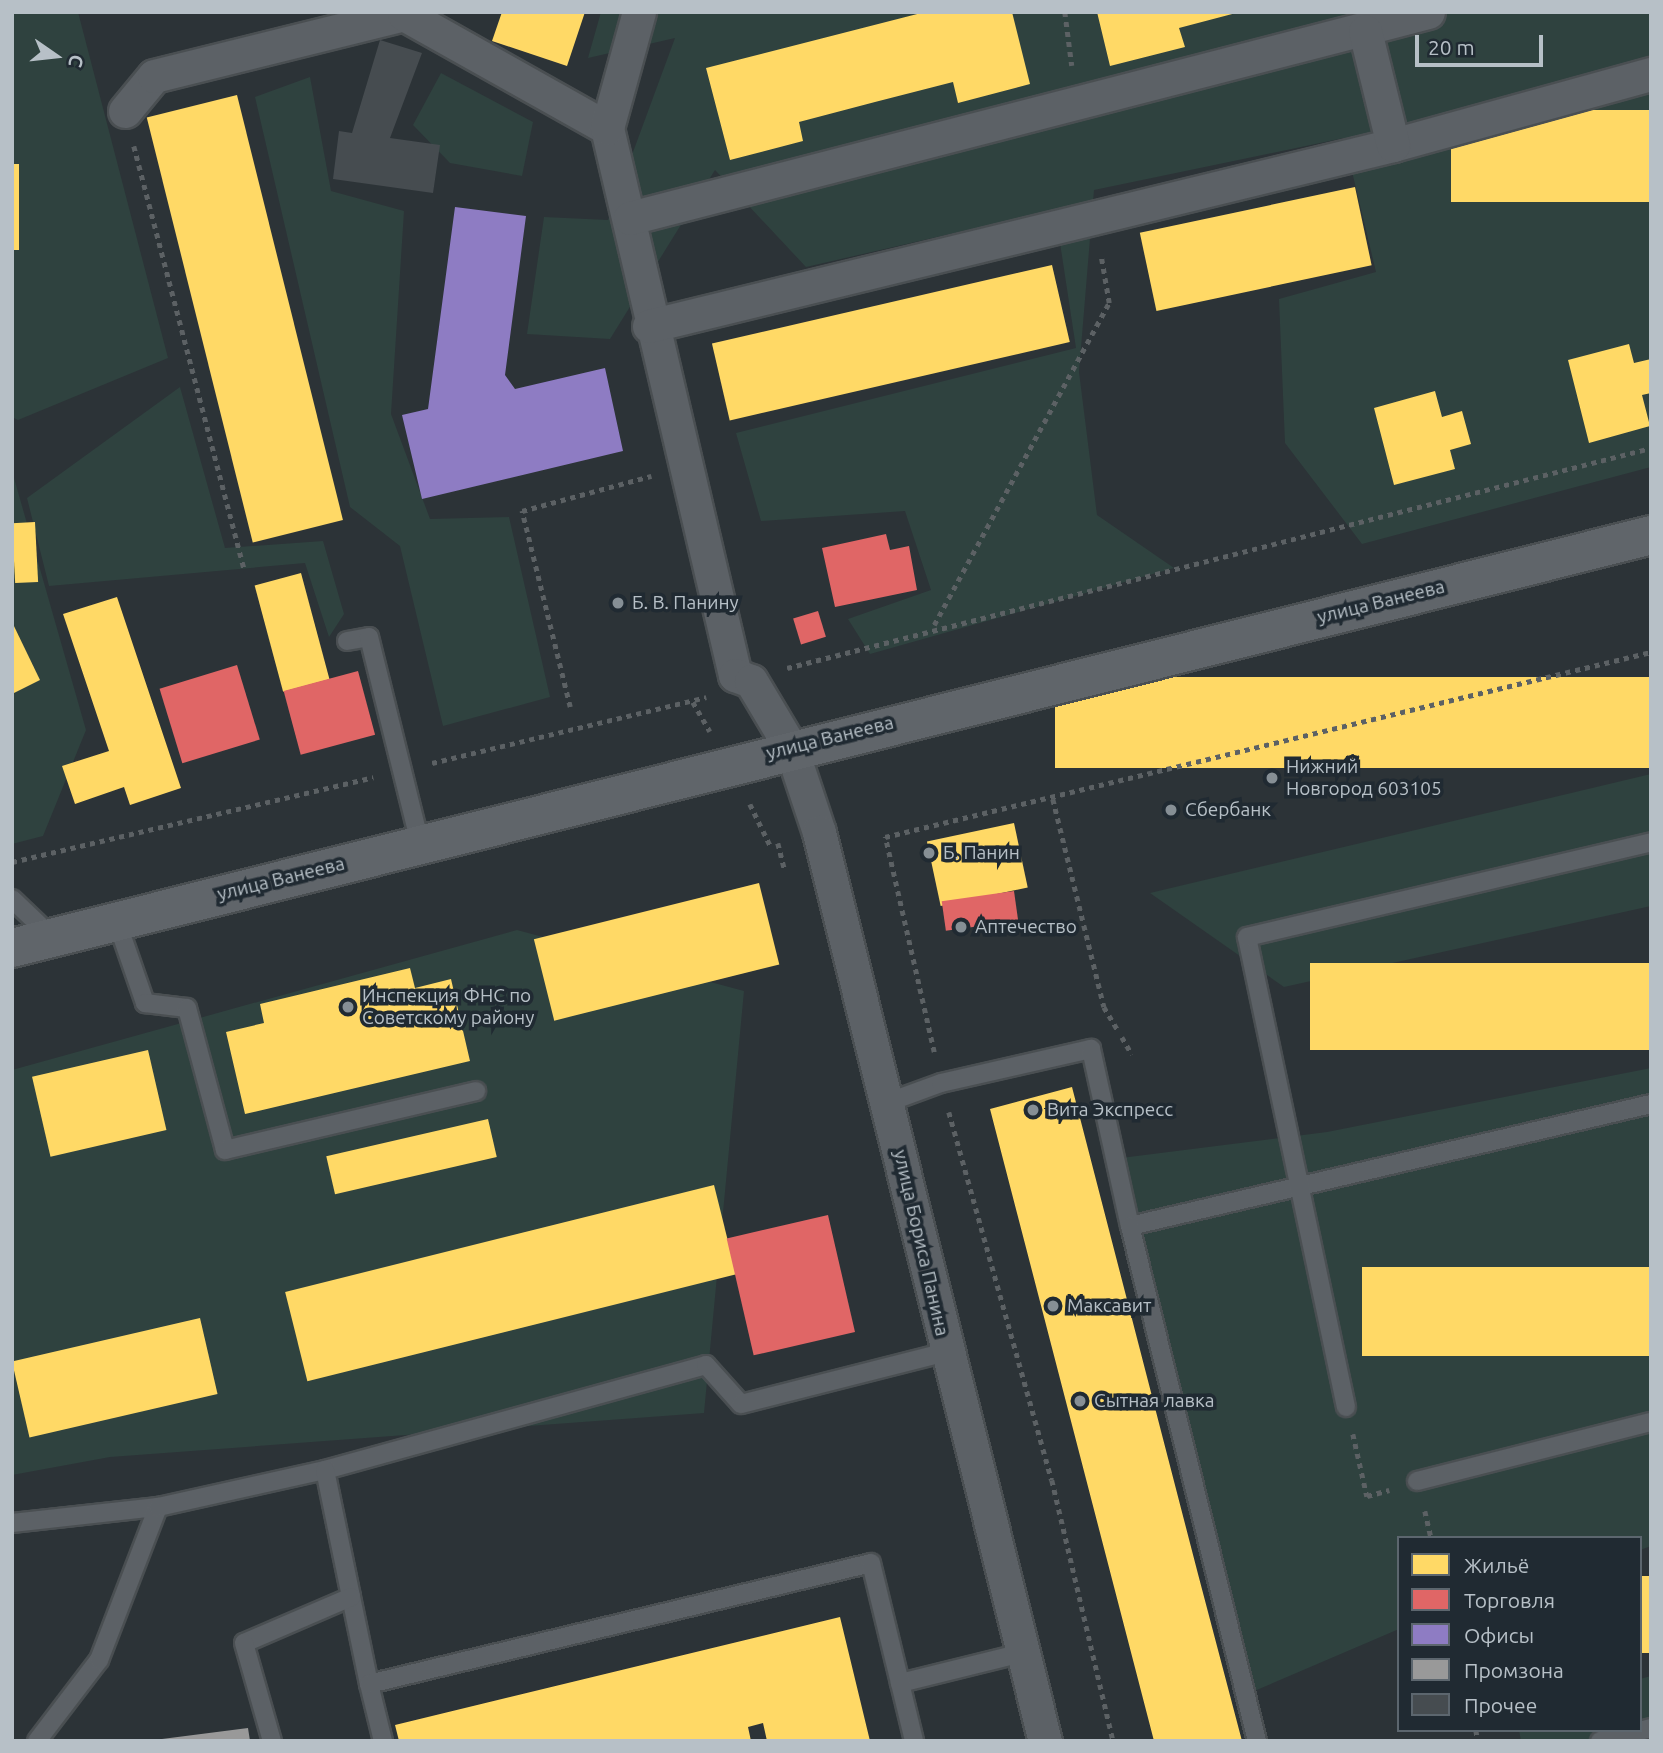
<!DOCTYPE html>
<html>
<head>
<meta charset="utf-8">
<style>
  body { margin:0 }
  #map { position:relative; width:1663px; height:1753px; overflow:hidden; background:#2c3337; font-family:Ubuntu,sans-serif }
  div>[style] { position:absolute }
  .green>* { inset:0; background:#2f423f }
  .homes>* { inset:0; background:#ffd966; transform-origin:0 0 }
  .shops>* { inset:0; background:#e06666; transform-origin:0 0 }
  .offices>* { inset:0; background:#8e7cc3 }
  .industry>* { inset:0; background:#999 }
  .building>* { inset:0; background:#464c50 }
  .path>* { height:4.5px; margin-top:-2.25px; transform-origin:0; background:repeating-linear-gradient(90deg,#5c6164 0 5px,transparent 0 10px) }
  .roads { filter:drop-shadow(2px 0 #4a4f52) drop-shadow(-2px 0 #4a4f52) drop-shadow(0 2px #4a4f52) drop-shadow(0 -2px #4a4f52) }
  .service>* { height:18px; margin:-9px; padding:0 9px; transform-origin:9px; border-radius:9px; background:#5c6166 }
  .minor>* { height:33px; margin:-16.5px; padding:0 16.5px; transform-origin:16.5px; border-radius:16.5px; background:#5c6166 }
  .secondary>* { height:38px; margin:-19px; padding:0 19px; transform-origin:19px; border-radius:19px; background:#60656a }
  .dots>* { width:19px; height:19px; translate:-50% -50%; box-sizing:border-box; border:4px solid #202a32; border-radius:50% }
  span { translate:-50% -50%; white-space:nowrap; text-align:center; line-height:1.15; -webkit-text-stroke:7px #202a32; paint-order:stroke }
  .street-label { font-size:19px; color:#b7c0c7 }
  .poi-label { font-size:19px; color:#b7c0c7 }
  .left { translate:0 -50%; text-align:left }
  .frame { position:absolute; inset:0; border:14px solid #b7c0c7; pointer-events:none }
  .legend { position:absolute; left:1397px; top:1536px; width:245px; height:196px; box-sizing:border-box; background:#202a32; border:2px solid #5c666e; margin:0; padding:9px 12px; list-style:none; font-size:21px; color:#b7c0c7 }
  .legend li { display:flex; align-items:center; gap:14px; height:35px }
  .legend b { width:35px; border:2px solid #5c666e }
  .north { position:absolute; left:21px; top:21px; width:70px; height:70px; -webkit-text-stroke:5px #202a32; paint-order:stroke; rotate:104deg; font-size:19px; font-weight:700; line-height:28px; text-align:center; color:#b7c0c7 }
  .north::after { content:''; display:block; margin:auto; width:24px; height:32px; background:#b7c0c7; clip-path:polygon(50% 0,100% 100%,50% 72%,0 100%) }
  .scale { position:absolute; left:1415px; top:35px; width:128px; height:32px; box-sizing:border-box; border:4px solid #b7c0c7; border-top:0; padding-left:9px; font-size:21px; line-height:24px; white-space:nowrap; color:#b7c0c7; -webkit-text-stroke:5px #202a32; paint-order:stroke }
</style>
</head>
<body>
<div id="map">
  <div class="green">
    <div style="clip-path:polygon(12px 12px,78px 12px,168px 358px,18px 420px,12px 417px)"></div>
    <div style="clip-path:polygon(601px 12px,1651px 12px,1651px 467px,1362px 544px,1285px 443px,1279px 299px,1376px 272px,1344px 138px,1094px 190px,1079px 372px,1097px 515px,1174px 568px,870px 654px,848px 619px,931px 590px,905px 511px,761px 521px,736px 433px,1076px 348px,1055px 210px,806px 267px,715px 170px,610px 339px,527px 334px,544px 217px,608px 220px,675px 38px,588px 58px)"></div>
    <div style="clip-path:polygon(441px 73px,533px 122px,522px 176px,450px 163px,413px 125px)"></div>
    <div style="clip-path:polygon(310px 77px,331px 191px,404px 211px,391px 414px,430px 519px,509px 517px,550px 697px,443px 726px,400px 546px,350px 507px,255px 97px)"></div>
    <div style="clip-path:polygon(180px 387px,225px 548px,323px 541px,344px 614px,329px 637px,305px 563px,49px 586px,27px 498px)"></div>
    <div style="clip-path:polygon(12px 471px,86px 730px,43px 836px,12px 844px)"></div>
    <div style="clip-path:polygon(1651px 774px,1651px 906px,1284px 987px,1150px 893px)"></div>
    <div style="clip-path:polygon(517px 930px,744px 991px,704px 1413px,110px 1457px,12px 1475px,12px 1070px)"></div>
    <div style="clip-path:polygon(1651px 1068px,1651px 1546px,1640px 1550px,1640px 1538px,1399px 1538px,1399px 1629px,1245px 1695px,1113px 1159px,1327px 1132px)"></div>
    <div style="clip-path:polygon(1651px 1676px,1651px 1741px,1521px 1741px,1519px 1730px,1640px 1730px,1640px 1679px)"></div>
  </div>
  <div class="homes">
    <div style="clip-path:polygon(502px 12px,585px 12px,567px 66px,492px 41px)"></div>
    <div style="clip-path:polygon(925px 12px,1012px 12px,1030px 84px,958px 103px,953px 82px,875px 102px,799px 122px,803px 141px,730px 160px,706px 68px)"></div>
    <div style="clip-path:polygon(1097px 12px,1236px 12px,1236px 13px,1179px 28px,1185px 47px,1110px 66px)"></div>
    <div style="left:237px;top:95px;width:438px;height:93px;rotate:76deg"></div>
    <div style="left:1651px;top:110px;width:92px;height:200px;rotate:90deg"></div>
    <div style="left:12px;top:164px;width:7px;height:86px"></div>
    <div style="left:1355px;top:187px;width:80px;height:220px;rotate:78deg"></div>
    <div style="left:1052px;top:265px;width:79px;height:349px;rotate:77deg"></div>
    <div style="clip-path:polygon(1629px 344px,1634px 363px,1651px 359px,1651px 393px,1642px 395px,1650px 426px,1589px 443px,1568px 360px)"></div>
    <div style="clip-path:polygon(1435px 391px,1442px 417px,1462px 411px,1471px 444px,1450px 450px,1455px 469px,1394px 485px,1374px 408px)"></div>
    <div style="left:35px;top:522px;width:60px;height:23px;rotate:87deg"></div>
    <div style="left:301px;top:573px;width:110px;height:48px;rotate:75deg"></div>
    <div style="clip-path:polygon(117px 597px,181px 788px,130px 805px,124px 787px,75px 804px,62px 766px,109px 751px,63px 614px)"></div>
    <div style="clip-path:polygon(12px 622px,40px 680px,12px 694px)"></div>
    <div style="left:1651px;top:677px;width:91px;height:596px;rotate:90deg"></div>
    <div style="left:1014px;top:823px;width:66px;height:89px;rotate:78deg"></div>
    <div style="left:759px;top:883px;width:84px;height:232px;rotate:76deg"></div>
    <div style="left:1651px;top:963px;width:87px;height:341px;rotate:90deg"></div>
    <div style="clip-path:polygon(410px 968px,415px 988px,451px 979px,470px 1061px,245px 1114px,226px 1032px,264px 1023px,260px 1004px)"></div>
    <div style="left:148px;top:1050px;width:82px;height:119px;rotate:77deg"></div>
    <div style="clip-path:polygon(1072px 1087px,1198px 1574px,1242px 1741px,1154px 1741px,990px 1109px)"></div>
    <div style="left:488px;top:1119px;width:39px;height:166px;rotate:77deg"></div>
    <div style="left:714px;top:1185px;width:92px;height:442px;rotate:76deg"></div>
    <div style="left:1651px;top:1267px;width:89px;height:289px;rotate:90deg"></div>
    <div style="left:200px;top:1318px;width:78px;height:193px;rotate:77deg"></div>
    <div style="left:1651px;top:1576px;width:77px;height:11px;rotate:90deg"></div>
    <div style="clip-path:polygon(840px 1617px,870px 1741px,767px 1741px,763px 1723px,748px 1727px,751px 1741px,399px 1741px,395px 1725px)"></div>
  </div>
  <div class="shops">
    <div style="clip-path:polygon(886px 534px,890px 550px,909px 546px,917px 590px,835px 607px,822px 548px)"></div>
    <div style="left:818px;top:611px;width:27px;height:26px;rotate:73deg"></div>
    <div style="left:237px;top:665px;width:78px;height:81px;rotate:73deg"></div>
    <div style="left:358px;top:671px;width:66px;height:77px;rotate:75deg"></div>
    <div style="left:1014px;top:891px;width:30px;height:73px;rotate:82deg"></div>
    <div style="left:828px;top:1215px;width:120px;height:104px;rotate:77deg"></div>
  </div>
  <div class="offices">
    <div style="clip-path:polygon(455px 207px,526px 216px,505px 375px,515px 389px,605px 368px,623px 451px,422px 499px,402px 415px,428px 409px)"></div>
  </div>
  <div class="industry">
    <div style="clip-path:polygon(248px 1728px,250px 1741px,162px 1741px,162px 1739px)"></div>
  </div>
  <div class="building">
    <div style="clip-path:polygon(380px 40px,422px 53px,390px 138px,440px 145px,433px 193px,333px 179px,339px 131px,352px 133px)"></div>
  </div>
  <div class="path">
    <div style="left:1065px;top:12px;width:54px;rotate:82.6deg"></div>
    <div style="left:134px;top:146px;width:436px;rotate:75.4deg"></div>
    <div style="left:934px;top:625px;width:366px;rotate:-61.5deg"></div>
    <div style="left:1109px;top:303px;width:48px;rotate:-99.7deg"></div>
    <div style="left:787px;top:668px;width:892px;rotate:-14.29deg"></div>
    <div style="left:693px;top:702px;width:34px;rotate:60deg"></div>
    <div style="left:570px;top:707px;width:202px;rotate:-103.8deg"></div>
    <div style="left:522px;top:511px;width:134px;rotate:-15.2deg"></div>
    <div style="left:432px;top:763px;width:282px;rotate:-13.5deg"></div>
    <div style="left:1053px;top:799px;width:214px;rotate:76.2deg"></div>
    <div style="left:1104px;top:1007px;width:26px;rotate:59deg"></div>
    <div style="left:750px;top:804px;width:46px;rotate:64deg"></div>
    <div style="left:778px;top:843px;width:29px;rotate:76deg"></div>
    <div style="left:12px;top:862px;width:371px;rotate:-13.2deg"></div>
    <div style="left:1122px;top:1037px;width:20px;rotate:60deg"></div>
    <div style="left:934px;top:1052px;width:221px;rotate:-102.8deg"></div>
    <div style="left:885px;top:837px;width:788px;rotate:-13.58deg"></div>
    <div style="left:949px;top:1112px;width:382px;rotate:74.4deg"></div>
    <div style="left:1052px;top:1480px;width:268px;rotate:76.8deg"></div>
    <div style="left:1353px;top:1434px;width:64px;rotate:77.3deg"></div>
    <div style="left:1367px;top:1496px;width:23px;rotate:-15deg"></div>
    <div style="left:1425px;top:1511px;width:28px;rotate:77deg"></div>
    <div style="left:1476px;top:1730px;width:11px;rotate:80deg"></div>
  </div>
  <div class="roads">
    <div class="service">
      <div style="left:347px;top:641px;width:22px;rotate:-10deg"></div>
      <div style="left:369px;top:637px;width:212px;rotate:76.1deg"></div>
      <div style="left:12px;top:899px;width:57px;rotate:43.6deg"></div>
      <div style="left:117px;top:922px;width:86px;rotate:70.9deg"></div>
      <div style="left:145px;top:1003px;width:42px;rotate:6.8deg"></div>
      <div style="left:187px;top:1008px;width:147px;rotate:75deg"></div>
      <div style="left:225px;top:1150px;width:258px;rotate:-13.2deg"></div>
      <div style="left:889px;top:1102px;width:55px;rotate:-20.1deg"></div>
      <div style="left:941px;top:1083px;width:154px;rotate:-12.8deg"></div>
      <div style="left:1091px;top:1049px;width:181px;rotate:77.6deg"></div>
      <div style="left:1130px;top:1226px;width:535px;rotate:-13.18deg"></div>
      <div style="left:1130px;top:1226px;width:530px;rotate:76.15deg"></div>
      <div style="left:1346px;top:1407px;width:480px;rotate:-101.9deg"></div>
      <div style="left:1247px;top:937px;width:415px;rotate:-13.2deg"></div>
      <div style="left:325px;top:1470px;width:395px;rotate:-15.4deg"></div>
      <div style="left:706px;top:1365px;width:52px;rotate:48.1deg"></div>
      <div style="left:741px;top:1404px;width:211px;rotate:-14.2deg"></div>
      <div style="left:1417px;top:1481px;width:241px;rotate:-14.2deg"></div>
      <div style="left:12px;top:1523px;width:147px;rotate:-6.3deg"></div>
      <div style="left:351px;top:1597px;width:89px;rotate:78.3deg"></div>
      <div style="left:900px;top:1683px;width:126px;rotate:-13.8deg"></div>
      <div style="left:37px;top:1741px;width:102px;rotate:-52.6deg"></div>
      <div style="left:99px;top:1660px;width:164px;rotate:-68.9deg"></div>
      <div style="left:158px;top:1507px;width:171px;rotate:-12.5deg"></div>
      <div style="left:325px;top:1470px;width:130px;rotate:78.4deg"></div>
      <div style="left:351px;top:1597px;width:116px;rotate:156.7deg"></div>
      <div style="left:244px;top:1643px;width:102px;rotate:74.1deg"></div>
      <div style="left:383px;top:1741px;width:59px;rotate:-103.8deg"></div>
      <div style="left:369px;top:1684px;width:516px;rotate:-13.55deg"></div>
      <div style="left:871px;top:1563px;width:183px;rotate:76.4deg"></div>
      <div style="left:1600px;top:1741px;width:53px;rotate:-14.3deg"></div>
    </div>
    <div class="minor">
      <div style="left:125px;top:111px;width:45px;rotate:-50.4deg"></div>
      <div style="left:154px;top:76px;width:258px;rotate:-13.9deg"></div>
      <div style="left:404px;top:14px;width:233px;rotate:29.3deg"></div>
      <div style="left:607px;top:128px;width:562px;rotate:76.83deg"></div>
      <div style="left:735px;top:675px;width:17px;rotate:21deg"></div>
      <div style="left:751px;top:681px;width:78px;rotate:59.2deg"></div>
      <div style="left:791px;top:748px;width:89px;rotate:71.6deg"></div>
      <div style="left:819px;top:832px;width:937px;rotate:76.04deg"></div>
      <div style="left:607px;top:128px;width:120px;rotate:-74.6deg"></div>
      <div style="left:1393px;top:145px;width:268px;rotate:-15.4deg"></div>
      <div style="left:630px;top:218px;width:824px;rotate:-14.47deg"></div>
      <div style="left:649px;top:326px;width:766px;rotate:-13.67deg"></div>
      <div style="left:1393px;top:145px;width:117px;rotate:-103.8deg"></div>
    </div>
    <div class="secondary">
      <div style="left:12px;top:948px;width:1690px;rotate:-14.14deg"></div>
    </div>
  </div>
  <div class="dots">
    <div style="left:618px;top:603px;background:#868f95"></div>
    <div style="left:1272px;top:778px;background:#868f95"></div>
    <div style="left:1171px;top:810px;background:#868f95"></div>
    <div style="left:929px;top:853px;background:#868f95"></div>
    <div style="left:961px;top:927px;background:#868f95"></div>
    <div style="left:348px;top:1007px;background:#868f95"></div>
    <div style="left:1033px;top:1110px;background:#868f95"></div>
    <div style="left:1053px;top:1306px;background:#868f95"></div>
    <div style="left:1080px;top:1401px;background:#868f95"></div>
  </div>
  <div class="street-label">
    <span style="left:1381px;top:602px;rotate:-14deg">улица Ванеева</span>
    <span style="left:830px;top:738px;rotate:-14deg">улица Ванеева</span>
    <span style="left:281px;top:879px;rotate:-14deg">улица Ванеева</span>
    <span style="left:921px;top:1243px;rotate:77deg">улица Бориса Панина</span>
  </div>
  <div class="poi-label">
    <span class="left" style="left:632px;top:603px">Б. В. Панину</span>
    <span class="left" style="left:1286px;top:778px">Нижний<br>Новгород 603105</span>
    <span class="left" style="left:1185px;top:810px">Сбербанк</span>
    <span class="left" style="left:943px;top:853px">Б. Панин</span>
    <span class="left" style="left:975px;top:927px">Аптечество</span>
    <span class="left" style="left:362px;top:1007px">Инспекция ФНС по<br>Советскому району</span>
    <span class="left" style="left:1047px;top:1110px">Вита Экспресс</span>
    <span class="left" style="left:1067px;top:1306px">Максавит</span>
    <span class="left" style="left:1094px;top:1401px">Сытная лавка</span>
  </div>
  <div class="frame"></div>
  <ul class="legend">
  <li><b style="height:19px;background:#ffd966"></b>Жильё</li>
  <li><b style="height:19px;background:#e06666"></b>Торговля</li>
  <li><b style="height:19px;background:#8e7cc3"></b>Офисы</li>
  <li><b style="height:19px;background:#999"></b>Промзона</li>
  <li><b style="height:19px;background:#464c50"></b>Прочее</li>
  </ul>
  <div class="north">С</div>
  <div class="scale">20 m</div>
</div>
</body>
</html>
